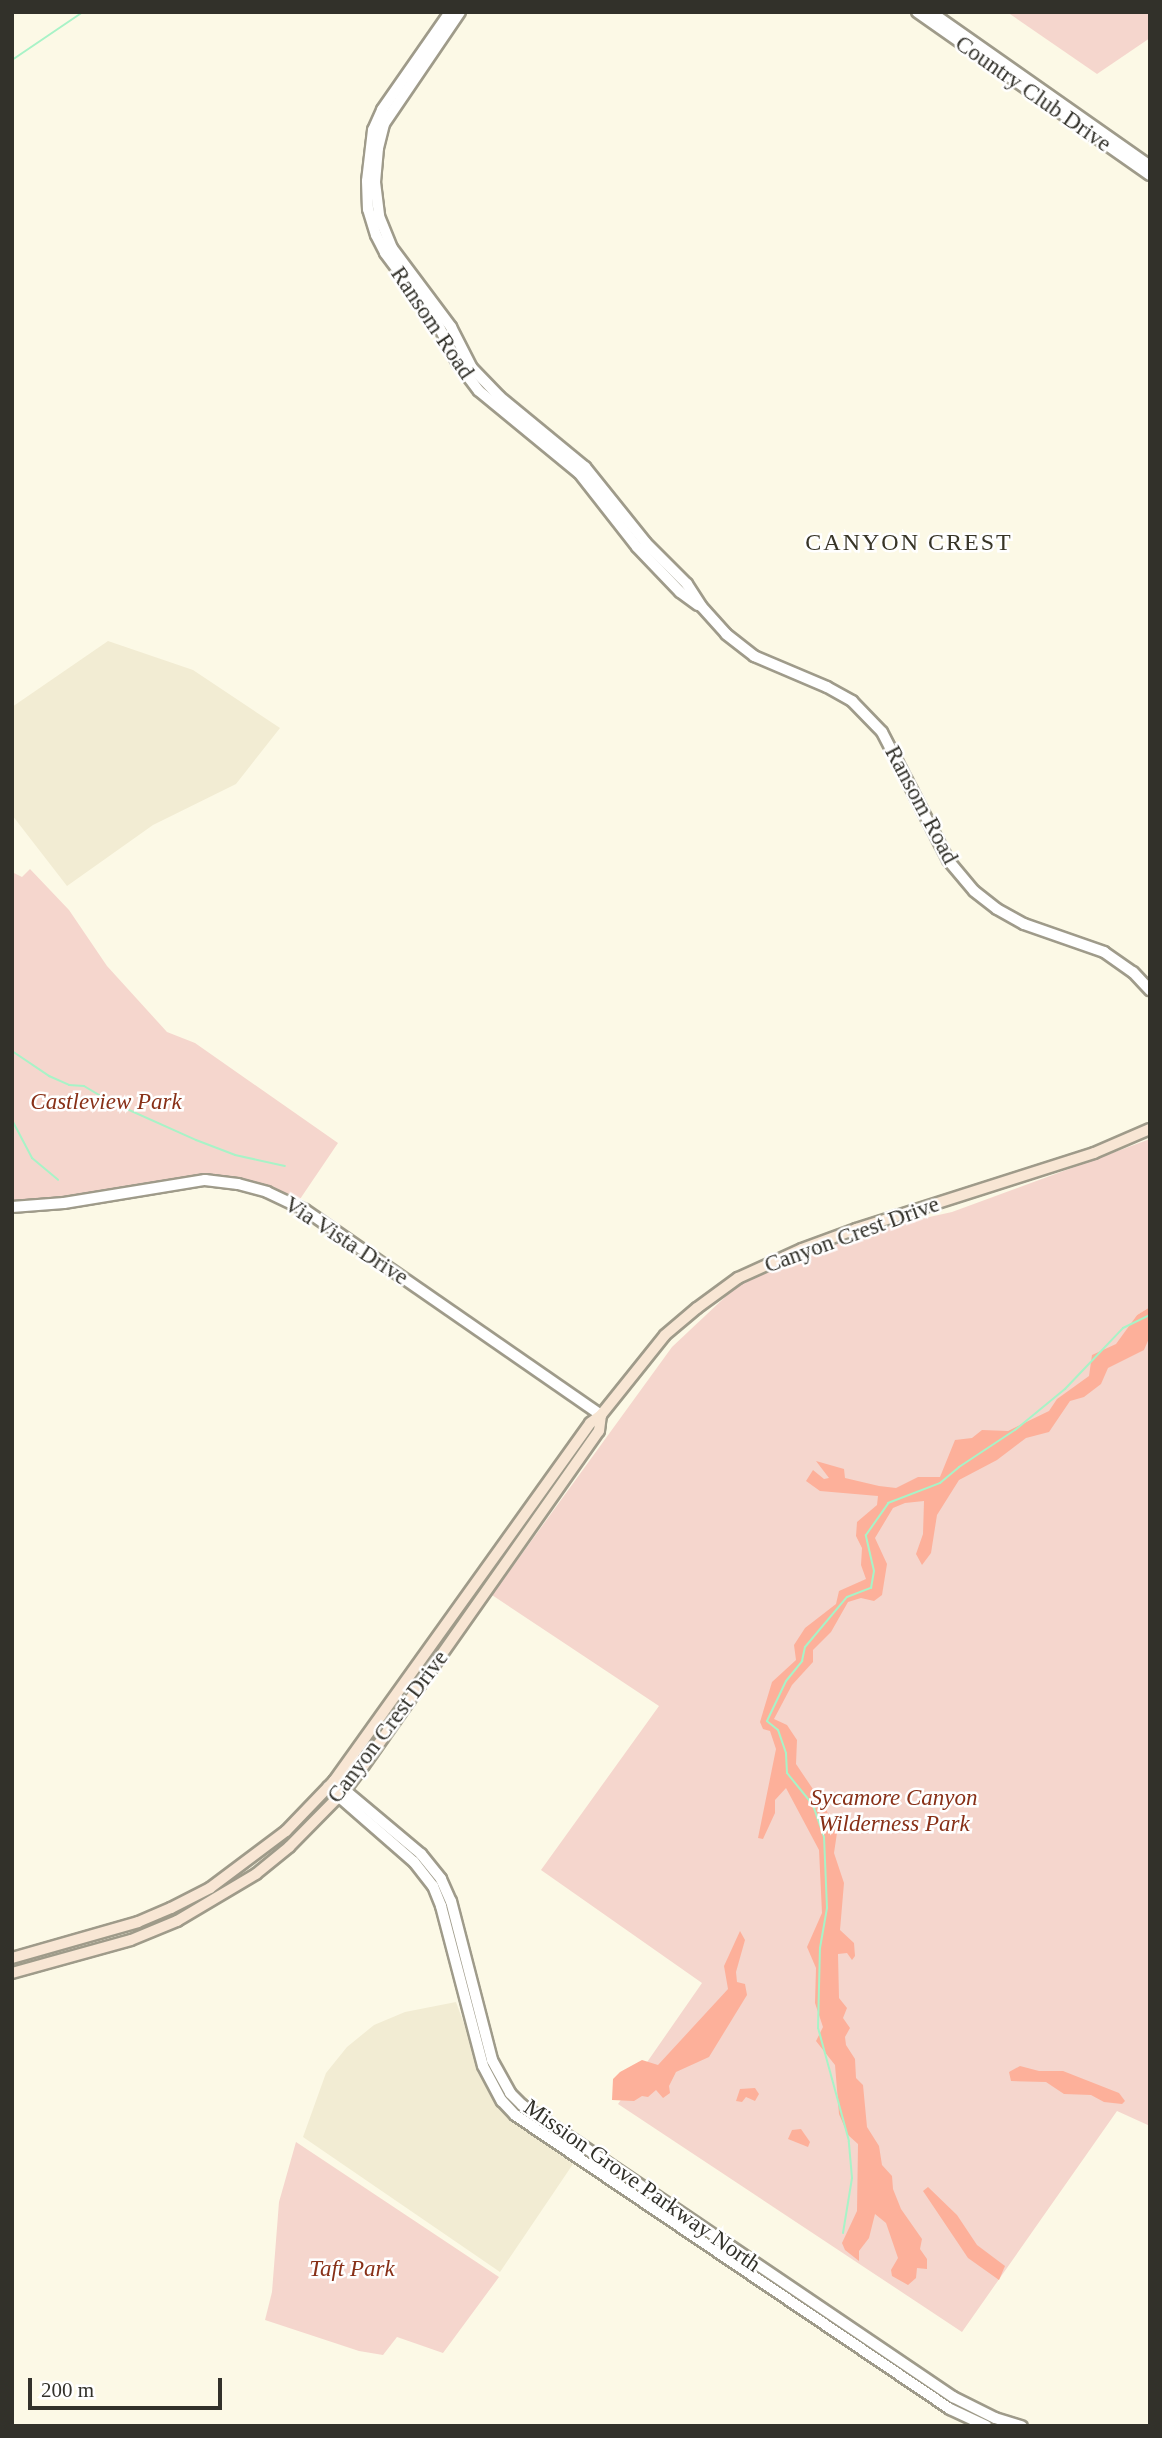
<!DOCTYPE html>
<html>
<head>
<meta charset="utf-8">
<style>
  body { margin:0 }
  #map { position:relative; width:1162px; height:2438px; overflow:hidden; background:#fcf9e6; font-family:Georgia,serif }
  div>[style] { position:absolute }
  .built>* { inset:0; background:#f2ecd3 }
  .green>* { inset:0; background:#f5d6cd }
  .forest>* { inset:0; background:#fdb09a }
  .stream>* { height:2px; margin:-1px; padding:0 1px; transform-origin:1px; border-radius:1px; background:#a8f3c7 }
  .roads { filter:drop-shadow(2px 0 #9f9b8a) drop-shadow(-2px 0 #9f9b8a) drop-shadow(0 2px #9f9b8a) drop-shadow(0 -2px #9f9b8a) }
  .tertiary>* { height:10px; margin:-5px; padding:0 5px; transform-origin:5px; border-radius:5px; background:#fff }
  .secondary>* { height:10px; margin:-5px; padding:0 5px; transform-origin:5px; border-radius:5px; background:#f8e6d4 }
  span { translate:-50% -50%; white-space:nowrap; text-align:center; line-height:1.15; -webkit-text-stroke:5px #fff; paint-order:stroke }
  .street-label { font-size:23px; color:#32312a }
  .park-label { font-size:23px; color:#883017; font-style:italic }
  .neighbourhood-label { font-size:24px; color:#383527; letter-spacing:2px }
  .frame { position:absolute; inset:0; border:14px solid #32312a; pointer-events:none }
  .scale { position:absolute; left:28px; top:2378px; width:194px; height:32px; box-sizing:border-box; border:4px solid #32312a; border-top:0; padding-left:9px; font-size:21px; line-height:24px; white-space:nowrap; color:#32312a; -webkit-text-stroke:5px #fff; paint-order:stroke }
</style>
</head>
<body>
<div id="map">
  <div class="built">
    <div style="clip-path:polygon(108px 641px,193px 670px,280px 728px,236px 784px,153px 825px,67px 886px,12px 815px,12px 707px)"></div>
    <div style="clip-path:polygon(456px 2002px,489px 2092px,519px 2126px,573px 2164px,500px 2272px,303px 2137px,326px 2073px,347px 2047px,374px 2025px,405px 2012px)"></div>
  </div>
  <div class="green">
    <div style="clip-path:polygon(1007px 12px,1150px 12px,1150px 38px,1097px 74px)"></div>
    <div style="clip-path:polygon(30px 869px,69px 910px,107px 966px,167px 1032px,195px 1043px,338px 1143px,296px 1205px,218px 1181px,12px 1207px,12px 872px,22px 877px)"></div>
    <div style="clip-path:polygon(1150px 1139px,1150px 1307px,1137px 1315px,1124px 1334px,1150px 1336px,1150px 2126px,1117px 2111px,962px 2332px,618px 2104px,702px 1983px,541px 1870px,659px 1706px,492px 1595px,672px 1347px,740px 1283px,805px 1253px,875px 1229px,952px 1212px)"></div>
    <div style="clip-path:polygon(296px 2142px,499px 2277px,443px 2353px,397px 2337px,383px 2355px,359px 2351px,265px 2320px,272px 2292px,279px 2202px)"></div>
  </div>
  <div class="forest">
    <div style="clip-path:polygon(1150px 1307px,1150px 1336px,1144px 1350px,1108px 1368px,1101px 1384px,1084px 1397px,1070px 1401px,1049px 1432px,1026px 1438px,997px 1460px,959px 1480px,937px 1515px,931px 1553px,922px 1565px,916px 1554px,923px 1534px,924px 1501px,905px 1503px,893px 1508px,875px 1538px,887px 1564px,882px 1595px,874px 1601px,861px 1598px,848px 1602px,831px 1632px,813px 1650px,813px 1662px,792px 1685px,774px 1719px,787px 1725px,797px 1740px,796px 1764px,825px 1807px,837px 1833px,834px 1853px,844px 1883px,840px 1930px,854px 1943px,855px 1956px,852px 1960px,847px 1953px,838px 1954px,839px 1998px,847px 2008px,843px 2018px,850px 2028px,845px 2037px,846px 2045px,855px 2059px,856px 2078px,863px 2085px,867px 2127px,879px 2146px,882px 2165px,892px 2176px,893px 2189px,901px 2209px,922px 2239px,920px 2249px,927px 2259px,927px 2269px,917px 2268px,916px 2278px,908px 2285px,892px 2276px,891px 2270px,898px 2258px,886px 2223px,875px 2214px,869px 2238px,859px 2251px,859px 2261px,845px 2250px,842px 2243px,857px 2211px,858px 2144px,848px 2135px,839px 2114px,835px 2065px,816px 2041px,823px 2027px,815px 2003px,816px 1968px,807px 1947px,822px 1913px,819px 1850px,786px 1788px,775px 1800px,775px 1813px,763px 1839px,758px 1838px,776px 1749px,770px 1731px,763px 1729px,760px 1722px,772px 1682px,796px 1660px,794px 1645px,805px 1628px,836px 1604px,839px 1591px,866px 1579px,861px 1565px,862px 1548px,856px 1536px,857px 1522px,877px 1505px,878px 1496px,820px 1491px,806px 1481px,813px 1470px,824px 1479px,829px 1478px,816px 1461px,844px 1469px,845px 1478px,879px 1486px,896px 1488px,918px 1477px,940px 1477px,955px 1440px,972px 1438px,982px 1430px,1008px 1431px,1049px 1411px,1057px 1399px,1089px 1376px,1092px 1355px,1116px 1344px,1137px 1315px)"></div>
    <div style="clip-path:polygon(740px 1931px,745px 1940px,736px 1972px,737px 1982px,745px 1984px,747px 1995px,709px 2057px,676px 2072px,669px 2086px,670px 2093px,663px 2098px,656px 2090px,648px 2097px,642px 2096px,634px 2101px,612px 2100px,613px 2079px,620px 2072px,642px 2060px,658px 2065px,728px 1989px,724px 1966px)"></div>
    <div style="clip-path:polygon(1020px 2066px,1039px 2071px,1063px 2071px,1119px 2093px,1125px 2101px,1122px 2104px,1104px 2102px,1091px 2095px,1064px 2094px,1046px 2082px,1011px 2081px,1009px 2072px)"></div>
    <div style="clip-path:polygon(755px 2088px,759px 2094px,755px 2101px,746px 2097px,742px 2102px,736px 2101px,740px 2089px)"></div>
    <div style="clip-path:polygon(801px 2129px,810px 2142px,808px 2147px,788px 2139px,792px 2130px)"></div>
    <div style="clip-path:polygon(928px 2187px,957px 2215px,977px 2245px,1005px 2266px,999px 2280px,968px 2258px,923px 2191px)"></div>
  </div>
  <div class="stream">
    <div style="left:12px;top:60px;width:86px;rotate:-34.1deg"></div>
    <div style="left:12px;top:1051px;width:45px;rotate:34deg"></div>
    <div style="left:49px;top:1076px;width:22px;rotate:24deg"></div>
    <div style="left:69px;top:1085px;width:15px;rotate:4deg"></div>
    <div style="left:84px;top:1086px;width:29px;rotate:31deg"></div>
    <div style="left:109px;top:1101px;width:95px;rotate:24.1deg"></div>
    <div style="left:196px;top:1140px;width:42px;rotate:21deg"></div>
    <div style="left:235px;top:1155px;width:51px;rotate:12.4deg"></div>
    <div style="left:12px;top:1120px;width:43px;rotate:62.2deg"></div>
    <div style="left:32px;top:1158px;width:34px;rotate:40deg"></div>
    <div style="left:843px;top:2233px;width:56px;rotate:-80.7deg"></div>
    <div style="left:852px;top:2178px;width:37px;rotate:-95deg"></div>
    <div style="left:849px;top:2141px;width:117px;rotate:-105.3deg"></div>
    <div style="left:818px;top:2028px;width:80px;rotate:-88.6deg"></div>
    <div style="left:820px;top:1948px;width:41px;rotate:-80.1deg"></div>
    <div style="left:827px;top:1908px;width:71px;rotate:-92.4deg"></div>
    <div style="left:824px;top:1837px;width:34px;rotate:-109deg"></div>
    <div style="left:813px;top:1805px;width:41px;rotate:-129.1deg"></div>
    <div style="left:787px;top:1773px;width:20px;rotate:-93deg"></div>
    <div style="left:786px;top:1753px;width:24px;rotate:-109deg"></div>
    <div style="left:778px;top:1730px;width:14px;rotate:-141deg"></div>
    <div style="left:767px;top:1721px;width:44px;rotate:-64.6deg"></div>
    <div style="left:786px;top:1681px;width:26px;rotate:-51deg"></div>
    <div style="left:802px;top:1661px;width:14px;rotate:-78deg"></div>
    <div style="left:805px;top:1647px;width:65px;rotate:-50deg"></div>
    <div style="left:847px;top:1597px;width:26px;rotate:-21deg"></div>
    <div style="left:871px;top:1588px;width:17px;rotate:-80deg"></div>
    <div style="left:874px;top:1571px;width:37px;rotate:-103deg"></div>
    <div style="left:866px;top:1535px;width:39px;rotate:-55deg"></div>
    <div style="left:888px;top:1503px;width:56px;rotate:-21deg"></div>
    <div style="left:940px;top:1483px;width:25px;rotate:-40deg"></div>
    <div style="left:959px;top:1467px;width:67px;rotate:-33.5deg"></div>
    <div style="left:1015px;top:1430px;width:65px;rotate:-39.4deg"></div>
    <div style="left:1065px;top:1389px;width:84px;rotate:-46.4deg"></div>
    <div style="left:1123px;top:1328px;width:30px;rotate:-26deg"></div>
  </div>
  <div class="roads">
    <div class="tertiary">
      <div style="left:450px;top:12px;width:119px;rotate:124.8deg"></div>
      <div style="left:382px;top:110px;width:22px;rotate:114deg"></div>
      <div style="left:373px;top:130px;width:51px;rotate:96.7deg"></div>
      <div style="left:367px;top:181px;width:28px;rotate:88deg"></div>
      <div style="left:368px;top:209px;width:27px;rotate:73deg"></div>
      <div style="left:376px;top:235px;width:20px;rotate:63deg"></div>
      <div style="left:385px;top:253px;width:85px;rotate:53.1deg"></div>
      <div style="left:436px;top:321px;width:46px;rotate:62.9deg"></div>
      <div style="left:457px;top:362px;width:36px;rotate:53deg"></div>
      <div style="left:479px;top:391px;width:129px;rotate:39.4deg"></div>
      <div style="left:579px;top:473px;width:94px;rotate:51.9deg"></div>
      <div style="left:637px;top:547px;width:62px;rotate:46.3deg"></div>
      <div style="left:680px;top:592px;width:22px;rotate:36deg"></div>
      <div style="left:460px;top:12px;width:135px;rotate:124.2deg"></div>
      <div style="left:384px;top:124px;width:25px;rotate:104deg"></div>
      <div style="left:378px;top:148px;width:34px;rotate:95deg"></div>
      <div style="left:375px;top:182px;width:34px;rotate:83deg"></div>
      <div style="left:379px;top:216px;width:35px;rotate:68deg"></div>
      <div style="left:392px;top:248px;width:99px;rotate:53.2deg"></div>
      <div style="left:451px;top:327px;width:46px;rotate:62.9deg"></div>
      <div style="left:472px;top:368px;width:40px;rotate:46deg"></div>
      <div style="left:500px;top:397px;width:110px;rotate:39.5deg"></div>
      <div style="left:585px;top:467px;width:97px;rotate:51.2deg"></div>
      <div style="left:646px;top:543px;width:58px;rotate:45deg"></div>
      <div style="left:687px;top:584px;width:27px;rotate:57deg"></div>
      <div style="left:702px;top:607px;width:36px;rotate:48deg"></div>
      <div style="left:726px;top:634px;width:36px;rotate:38deg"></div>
      <div style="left:754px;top:656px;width:79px;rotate:23deg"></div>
      <div style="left:827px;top:687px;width:29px;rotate:29deg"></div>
      <div style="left:852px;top:701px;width:43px;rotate:45.9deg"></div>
      <div style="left:882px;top:732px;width:144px;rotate:62.7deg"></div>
      <div style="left:948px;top:860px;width:40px;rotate:50deg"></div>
      <div style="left:974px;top:891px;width:29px;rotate:38deg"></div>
      <div style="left:997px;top:909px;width:31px;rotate:29deg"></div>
      <div style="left:1024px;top:924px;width:85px;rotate:19.3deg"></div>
      <div style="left:1104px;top:952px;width:35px;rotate:35deg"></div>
      <div style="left:1133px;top:972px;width:25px;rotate:47deg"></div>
      <div style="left:917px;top:12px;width:284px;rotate:35deg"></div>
      <div style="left:931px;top:12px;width:268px;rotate:35.1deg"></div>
      <div style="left:12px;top:1207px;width:52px;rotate:-4.4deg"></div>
      <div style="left:64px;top:1203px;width:143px;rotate:-9.3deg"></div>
      <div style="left:205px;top:1180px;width:33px;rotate:7deg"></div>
      <div style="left:238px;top:1184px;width:30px;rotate:15deg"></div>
      <div style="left:267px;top:1192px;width:42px;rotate:25.3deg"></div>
      <div style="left:305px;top:1210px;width:360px;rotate:34.7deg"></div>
      <div style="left:334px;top:1781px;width:114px;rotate:40deg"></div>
      <div style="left:421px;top:1854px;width:32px;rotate:51deg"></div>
      <div style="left:441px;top:1879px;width:24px;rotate:66deg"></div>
      <div style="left:451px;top:1901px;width:164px;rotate:75.5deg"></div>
      <div style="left:492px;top:2060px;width:38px;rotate:61deg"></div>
      <div style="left:510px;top:2093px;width:17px;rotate:45deg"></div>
      <div style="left:522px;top:2105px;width:521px;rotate:34.12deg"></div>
      <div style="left:953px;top:2397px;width:47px;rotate:26.6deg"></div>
      <div style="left:995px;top:2418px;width:28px;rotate:17deg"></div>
      <div style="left:328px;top:1787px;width:114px;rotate:41.1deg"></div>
      <div style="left:414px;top:1862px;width:31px;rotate:52deg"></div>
      <div style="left:433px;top:1886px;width:22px;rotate:68deg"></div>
      <div style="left:441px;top:1906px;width:165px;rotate:75.3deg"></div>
      <div style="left:483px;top:2066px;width:40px;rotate:62deg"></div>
      <div style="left:502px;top:2101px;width:19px;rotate:47deg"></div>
      <div style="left:515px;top:2115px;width:525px;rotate:34.05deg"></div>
      <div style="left:950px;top:2409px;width:40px;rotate:25deg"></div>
    </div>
    <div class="secondary">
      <div style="left:12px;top:1958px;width:131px;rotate:-15.9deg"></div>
      <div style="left:138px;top:1922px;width:36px;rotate:-23deg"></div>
      <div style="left:171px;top:1908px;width:44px;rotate:-27.1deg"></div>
      <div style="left:210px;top:1888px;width:95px;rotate:-36.9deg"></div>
      <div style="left:286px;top:1831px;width:69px;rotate:-46.2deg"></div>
      <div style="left:334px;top:1781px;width:440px;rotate:-54.4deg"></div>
      <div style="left:590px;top:1423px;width:14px;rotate:-36deg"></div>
      <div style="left:601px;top:1415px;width:102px;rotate:-51.3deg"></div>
      <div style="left:665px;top:1335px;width:42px;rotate:-40.2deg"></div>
      <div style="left:697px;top:1308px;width:51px;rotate:-36.2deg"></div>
      <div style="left:738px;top:1278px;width:70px;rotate:-24.4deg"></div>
      <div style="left:802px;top:1249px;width:58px;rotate:-20.3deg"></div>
      <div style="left:856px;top:1229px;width:250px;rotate:-17.7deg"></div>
      <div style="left:1094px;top:1153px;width:61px;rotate:-23.2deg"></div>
      <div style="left:12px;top:1973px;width:123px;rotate:-15.5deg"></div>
      <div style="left:131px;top:1940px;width:50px;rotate:-22.4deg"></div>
      <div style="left:177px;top:1921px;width:92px;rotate:-30.7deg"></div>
      <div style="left:256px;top:1874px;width:43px;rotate:-39.3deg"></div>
      <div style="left:289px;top:1847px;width:80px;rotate:-45.5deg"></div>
      <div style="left:345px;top:1790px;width:31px;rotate:-53deg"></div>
      <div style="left:364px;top:1765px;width:408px;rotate:-54.9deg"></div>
      <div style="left:599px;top:1431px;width:16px;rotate:-83deg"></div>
    </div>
  </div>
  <div class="street-label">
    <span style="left:1033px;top:94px;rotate:35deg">Country Club Drive</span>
    <span style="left:432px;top:323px;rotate:56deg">Ransom Road</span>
    <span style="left:921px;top:805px;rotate:62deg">Ransom Road</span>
    <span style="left:852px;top:1235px;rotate:-20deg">Canyon Crest Drive</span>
    <span style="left:346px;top:1241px;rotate:33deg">Via Vista Drive</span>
    <span style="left:388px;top:1727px;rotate:-53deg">Canyon Crest Drive</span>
    <span style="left:642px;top:2186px;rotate:35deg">Mission Grove Parkway North</span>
  </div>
  <div class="park-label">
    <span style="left:106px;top:1102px">Castleview Park</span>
    <span style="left:894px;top:1811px">Sycamore Canyon<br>Wilderness Park</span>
    <span style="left:352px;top:2269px">Taft Park</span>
  </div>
  <div class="neighbourhood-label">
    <span style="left:909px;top:543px">CANYON CREST</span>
  </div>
  <div class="frame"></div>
  <div class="scale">200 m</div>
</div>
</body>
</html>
